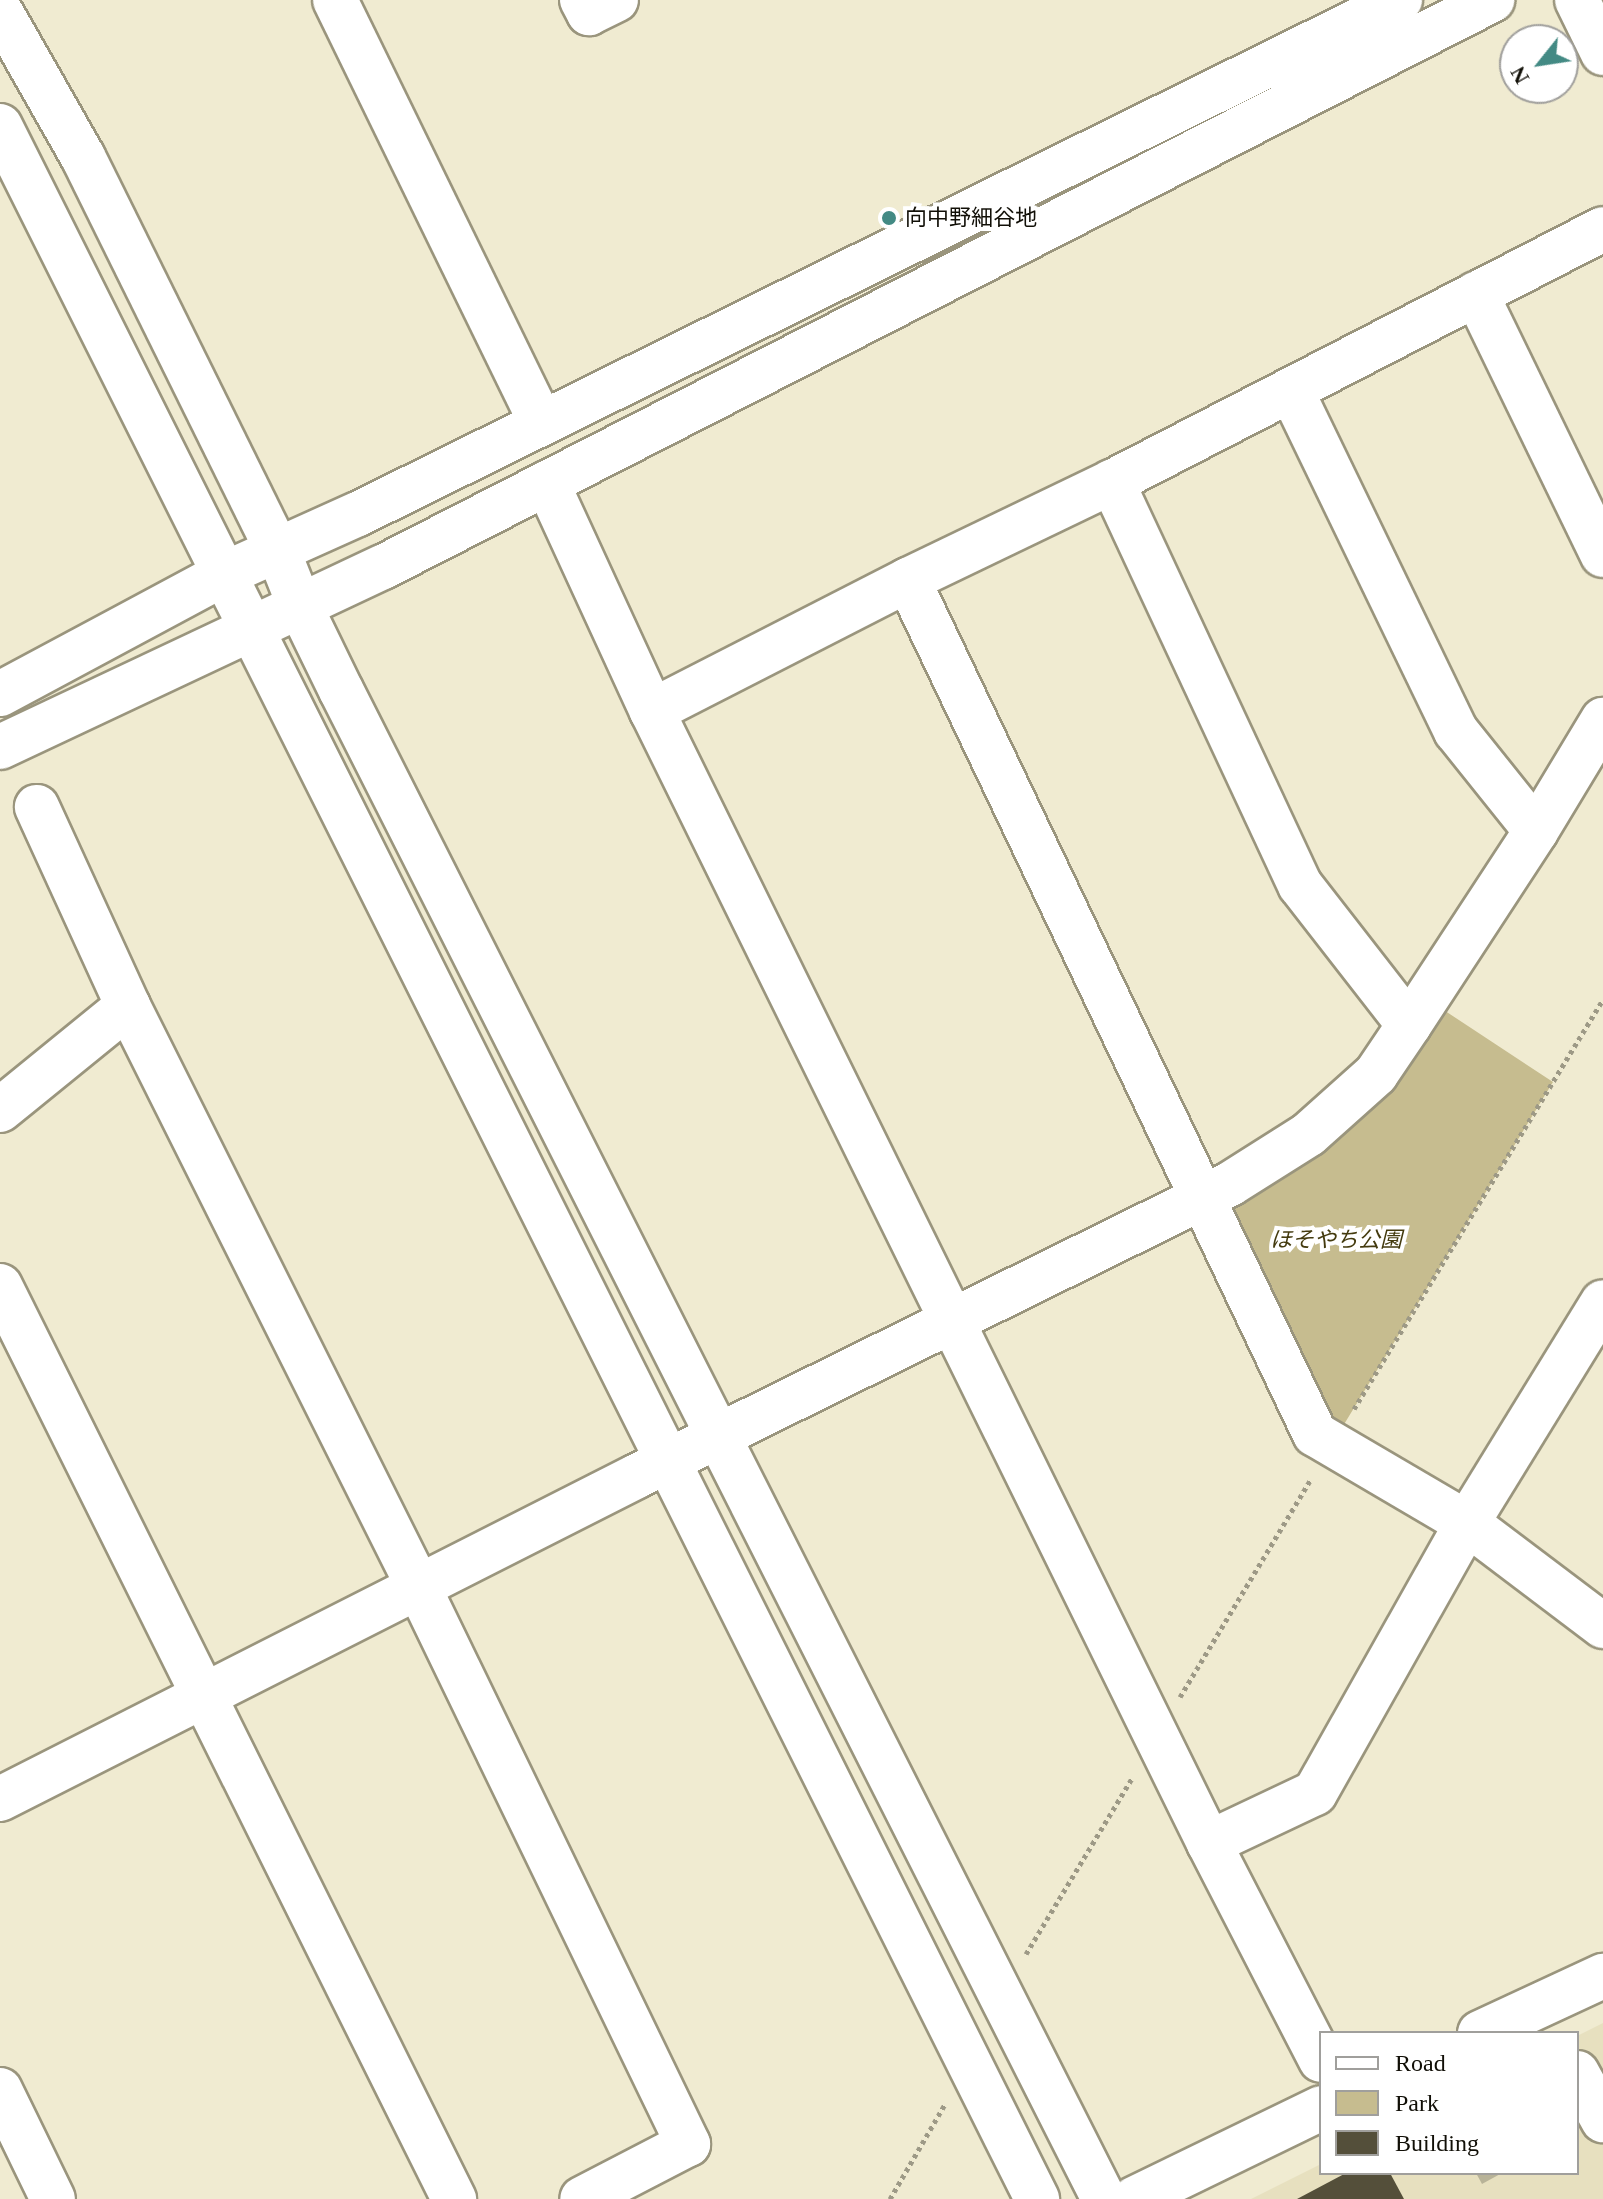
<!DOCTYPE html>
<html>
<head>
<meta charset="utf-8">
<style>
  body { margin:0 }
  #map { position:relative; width:1603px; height:2199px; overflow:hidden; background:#f0ebd1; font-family:"Times New Roman","Noto Sans JP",serif }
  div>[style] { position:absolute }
  .built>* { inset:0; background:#e7e0bf }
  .green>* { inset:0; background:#c6bc8f }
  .shadow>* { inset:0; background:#0003 }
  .building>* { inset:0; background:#544f3a }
  .path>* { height:5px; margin-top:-2.5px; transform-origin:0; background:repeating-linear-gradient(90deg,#9d9986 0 4px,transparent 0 8px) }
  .roads { filter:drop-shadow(2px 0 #9a957d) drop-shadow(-2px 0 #9a957d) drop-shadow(0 2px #9a957d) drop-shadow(0 -2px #9a957d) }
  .minor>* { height:44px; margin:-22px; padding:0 22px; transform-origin:22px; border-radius:22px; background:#fff }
  .dots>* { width:22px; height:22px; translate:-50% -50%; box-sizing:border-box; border:4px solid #fff; border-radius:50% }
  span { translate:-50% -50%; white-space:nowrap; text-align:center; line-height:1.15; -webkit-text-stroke:8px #fff; paint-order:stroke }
  .poi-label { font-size:22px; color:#110f07 }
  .left { translate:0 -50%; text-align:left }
  .park-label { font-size:22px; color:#443b0f; font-style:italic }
  .legend { position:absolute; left:1319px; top:2031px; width:260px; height:144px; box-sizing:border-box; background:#fff; border:2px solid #a09f9c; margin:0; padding:10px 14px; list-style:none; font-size:24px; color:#110f07 }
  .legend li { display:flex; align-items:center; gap:16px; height:40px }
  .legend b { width:40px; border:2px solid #a09f9c }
  .north { position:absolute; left:1499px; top:24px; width:80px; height:80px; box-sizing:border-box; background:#fff; border:2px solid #a09f9c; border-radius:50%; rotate:240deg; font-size:22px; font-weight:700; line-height:32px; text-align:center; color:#110f07 }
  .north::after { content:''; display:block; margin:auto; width:28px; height:36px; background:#438a84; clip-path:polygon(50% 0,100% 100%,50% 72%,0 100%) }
</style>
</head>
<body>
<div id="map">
  <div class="built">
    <div style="clip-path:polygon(1603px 2023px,1603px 2199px,1251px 2199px,1321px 2164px,1321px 2173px,1577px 2173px,1577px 2036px)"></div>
  </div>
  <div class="green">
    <div style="clip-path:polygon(1427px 999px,1553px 1082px,1332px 1444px,1201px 1198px,1230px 1184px)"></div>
  </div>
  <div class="shadow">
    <div style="clip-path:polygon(1476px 2173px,1502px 2173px,1482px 2184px)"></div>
  </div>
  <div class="building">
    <div style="clip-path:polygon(1346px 2173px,1390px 2173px,1404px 2199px,1297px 2199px)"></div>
  </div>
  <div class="path">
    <div style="left:1354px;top:1409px;width:479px;rotate:-58.7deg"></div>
    <div style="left:1180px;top:1697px;width:254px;rotate:-59deg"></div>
    <div style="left:1026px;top:1954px;width:205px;rotate:-58.9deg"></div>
    <div style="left:890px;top:2199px;width:110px;rotate:-59.9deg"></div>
  </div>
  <div class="roads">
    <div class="minor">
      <div style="left:335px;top:0;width:468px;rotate:64deg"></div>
      <div style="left:582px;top:0;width:15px;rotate:62deg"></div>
      <div style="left:589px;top:13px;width:30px;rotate:-26deg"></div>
      <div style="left:1577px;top:0;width:59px;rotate:63.9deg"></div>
      <div style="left:0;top:11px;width:168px;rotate:60.4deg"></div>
      <div style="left:83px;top:157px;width:440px;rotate:63.7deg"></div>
      <div style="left:278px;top:551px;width:57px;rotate:68.4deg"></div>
      <div style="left:299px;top:604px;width:96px;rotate:64deg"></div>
      <div style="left:341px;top:690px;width:1691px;rotate:63.18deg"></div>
      <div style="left:0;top:126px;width:2318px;rotate:63.42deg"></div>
      <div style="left:1476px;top:294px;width:290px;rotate:64.1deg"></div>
      <div style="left:1291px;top:390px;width:379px;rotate:64.2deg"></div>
      <div style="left:1456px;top:731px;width:128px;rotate:51.3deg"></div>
      <div style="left:1536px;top:831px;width:232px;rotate:123.2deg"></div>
      <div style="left:547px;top:483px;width:251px;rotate:65.3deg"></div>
      <div style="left:652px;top:711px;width:1262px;rotate:63.8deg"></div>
      <div style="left:1209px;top:1843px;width:244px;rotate:62.7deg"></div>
      <div style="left:908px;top:580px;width:946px;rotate:64.52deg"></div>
      <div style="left:1315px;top:1434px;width:176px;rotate:30.4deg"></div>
      <div style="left:1467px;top:1523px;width:171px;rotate:37.1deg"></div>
      <div style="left:0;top:694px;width:252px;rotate:-28.2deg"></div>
      <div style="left:222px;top:575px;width:149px;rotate:-24.2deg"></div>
      <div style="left:358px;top:514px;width:1162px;rotate:-26.26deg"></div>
      <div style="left:652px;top:711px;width:288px;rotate:-27.1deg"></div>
      <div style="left:908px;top:580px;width:226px;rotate:-25.7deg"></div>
      <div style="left:1112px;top:482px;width:552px;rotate:-27.26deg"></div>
      <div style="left:0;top:747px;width:423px;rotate:-25.2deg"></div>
      <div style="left:383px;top:567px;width:1246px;rotate:-27.08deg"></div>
      <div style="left:1536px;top:831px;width:130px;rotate:-58.9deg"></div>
      <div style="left:128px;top:1006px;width:651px;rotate:63.43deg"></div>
      <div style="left:419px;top:1588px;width:618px;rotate:64.18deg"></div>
      <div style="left:688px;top:2144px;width:119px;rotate:152.6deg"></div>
      <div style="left:0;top:1110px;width:165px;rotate:-39.1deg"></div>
      <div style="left:128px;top:1006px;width:219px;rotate:-114.6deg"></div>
      <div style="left:0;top:1286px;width:1020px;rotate:63.56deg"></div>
      <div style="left:0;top:1799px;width:714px;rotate:-26.89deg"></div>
      <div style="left:637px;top:1476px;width:661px;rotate:-26.22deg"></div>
      <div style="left:1230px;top:1184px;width:93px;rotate:-32.3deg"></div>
      <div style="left:1309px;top:1134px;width:90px;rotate:-41.8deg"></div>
      <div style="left:1376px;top:1074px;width:59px;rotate:-56deg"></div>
      <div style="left:1409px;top:1025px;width:177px;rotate:-127.9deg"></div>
      <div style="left:1300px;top:885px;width:445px;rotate:-115deg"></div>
      <div style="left:1209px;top:1843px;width:117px;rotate:-25.3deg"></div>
      <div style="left:1315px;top:1793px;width:310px;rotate:-60.6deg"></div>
      <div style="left:1467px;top:1523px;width:259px;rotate:-58.4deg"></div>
      <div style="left:1480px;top:2033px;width:136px;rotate:-24.9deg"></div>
      <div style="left:1577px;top:2073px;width:54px;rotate:61deg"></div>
      <div style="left:0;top:2090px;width:121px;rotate:64.1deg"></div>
      <div style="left:1134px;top:2199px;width:208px;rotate:-25.9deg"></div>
    </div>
  </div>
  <div class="dots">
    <div style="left:889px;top:218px;background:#438a84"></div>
  </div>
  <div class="poi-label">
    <span class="left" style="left:905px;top:218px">向中野細谷地</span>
  </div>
  <div class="park-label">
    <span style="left:1336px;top:1240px">ほそやち公園</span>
  </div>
  <ul class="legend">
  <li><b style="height:10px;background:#fff"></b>Road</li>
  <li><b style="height:22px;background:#c6bc8f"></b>Park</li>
  <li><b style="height:22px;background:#544f3a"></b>Building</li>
  </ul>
  <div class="north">N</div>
</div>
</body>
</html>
